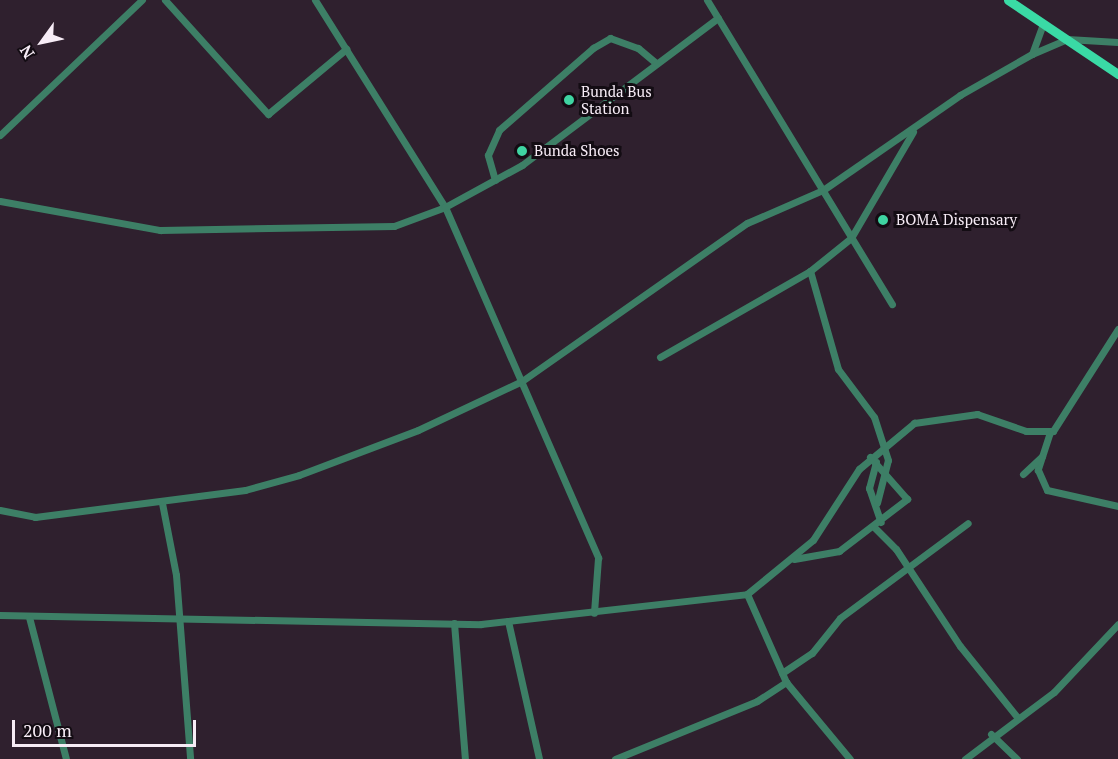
<!DOCTYPE html>
<html>
<head>
<meta charset="utf-8">
<style>
  body { margin:0 }
  #map { position:relative; width:1118px; height:759px; overflow:hidden; background:#2f202e; font-family:"PT Serif",serif }
  div>[style] { position:absolute }
  .minor>* { height:7px; margin:-3.5px; padding:0 3.5px; transform-origin:3.5px; border-radius:3.5px; background:#3d7f66 }
  .major>* { height:9px; margin:-4.5px; padding:0 4.5px; transform-origin:4.5px; border-radius:4.5px; background:#3adaa5 }
  .dots>* { width:16px; height:16px; translate:-50% -50%; box-sizing:border-box; border:3px solid #130c13; border-radius:50% }
  span { translate:-50% -50%; white-space:nowrap; text-align:center; line-height:1.15; -webkit-text-stroke:6px #130c13; paint-order:stroke }
  .poi-label { font-size:15px; color:#f7ecf6 }
  .left { translate:0 -50%; text-align:left }
  .north { position:absolute; left:12px; top:12px; width:60px; height:60px; -webkit-text-stroke:4px #130c13; paint-order:stroke; rotate:237deg; font-size:16px; font-weight:700; line-height:24px; text-align:center; color:#f7ecf6 }
  .north::after { content:''; display:block; margin:auto; width:21px; height:27px; background:#f7ecf6; clip-path:polygon(50% 0,100% 100%,50% 72%,0 100%) }
  .scale { position:absolute; left:12px; top:720px; width:184px; height:27px; box-sizing:border-box; border:3px solid #f7ecf6; border-top:0; padding-left:8px; font-size:18px; line-height:21px; white-space:nowrap; color:#f7ecf6; -webkit-text-stroke:4px #130c13; paint-order:stroke }
</style>
</head>
<body>
<div id="map">
  <div class="minor">
    <div style="left:165px;top:0;width:154px;rotate:47.9deg"></div>
    <div style="left:268px;top:114px;width:102px;rotate:-39.8deg"></div>
    <div style="left:315px;top:0;width:244px;rotate:57.9deg"></div>
    <div style="left:445px;top:207px;width:383px;rotate:66.4deg"></div>
    <div style="left:598px;top:558px;width:55px;rotate:94.2deg"></div>
    <div style="left:707px;top:0;width:356px;rotate:58.7deg"></div>
    <div style="left:1032px;top:54px;width:32px;rotate:-70deg"></div>
    <div style="left:0;top:135px;width:196px;rotate:-43.6deg"></div>
    <div style="left:495px;top:180px;width:26px;rotate:-106deg"></div>
    <div style="left:488px;top:155px;width:27px;rotate:-66deg"></div>
    <div style="left:499px;top:130px;width:125px;rotate:-41.1deg"></div>
    <div style="left:593px;top:48px;width:20px;rotate:-30deg"></div>
    <div style="left:610px;top:38px;width:30px;rotate:20deg"></div>
    <div style="left:638px;top:48px;width:23px;rotate:40deg"></div>
    <div style="left:0;top:201px;width:163px;rotate:10.3deg"></div>
    <div style="left:160px;top:230px;width:234px;rotate:-1deg"></div>
    <div style="left:394px;top:226px;width:54px;rotate:-20.4deg"></div>
    <div style="left:445px;top:207px;width:88px;rotate:-28.6deg"></div>
    <div style="left:522px;top:165px;width:245px;rotate:-36.9deg"></div>
    <div style="left:660px;top:357px;width:173px;rotate:-29.8deg"></div>
    <div style="left:1050px;top:432px;width:40px;rotate:108deg"></div>
    <div style="left:1038px;top:470px;width:22px;rotate:66deg"></div>
    <div style="left:1047px;top:490px;width:73px;rotate:12.7deg"></div>
    <div style="left:876px;top:462px;width:27px;rotate:105deg"></div>
    <div style="left:869px;top:488px;width:36px;rotate:71deg"></div>
    <div style="left:1023px;top:474px;width:26px;rotate:-43deg"></div>
    <div style="left:162px;top:503px;width:73px;rotate:79deg"></div>
    <div style="left:176px;top:575px;width:185px;rotate:85.6deg"></div>
    <div style="left:877px;top:503px;width:44px;rotate:-75.7deg"></div>
    <div style="left:888px;top:460px;width:45px;rotate:-108deg"></div>
    <div style="left:874px;top:417px;width:60px;rotate:-126.9deg"></div>
    <div style="left:838px;top:369px;width:102px;rotate:-105.9deg"></div>
    <div style="left:810px;top:271px;width:53px;rotate:-38.8deg"></div>
    <div style="left:851px;top:238px;width:123px;rotate:-59.7deg"></div>
    <div style="left:0;top:510px;width:36px;rotate:11deg"></div>
    <div style="left:35px;top:517px;width:212px;rotate:-7.3deg"></div>
    <div style="left:245px;top:490px;width:56px;rotate:-15.5deg"></div>
    <div style="left:299px;top:475px;width:127px;rotate:-20.7deg"></div>
    <div style="left:418px;top:430px;width:115px;rotate:-25.2deg"></div>
    <div style="left:522px;top:381px;width:275px;rotate:-35.1deg"></div>
    <div style="left:747px;top:223px;width:83px;rotate:-23.5deg"></div>
    <div style="left:823px;top:190px;width:167px;rotate:-34.7deg"></div>
    <div style="left:960px;top:95px;width:83px;rotate:-29.7deg"></div>
    <div style="left:1032px;top:54px;width:38px;rotate:-23deg"></div>
    <div style="left:1067px;top:39px;width:51px;rotate:3.4deg"></div>
    <div style="left:874px;top:527px;width:31px;rotate:45deg"></div>
    <div style="left:896px;top:549px;width:116px;rotate:56.6deg"></div>
    <div style="left:960px;top:646px;width:91px;rotate:51.2deg"></div>
    <div style="left:794px;top:559px;width:46px;rotate:-10.1deg"></div>
    <div style="left:839px;top:551px;width:86px;rotate:-37.4deg"></div>
    <div style="left:907px;top:499px;width:56px;rotate:-131.4deg"></div>
    <div style="left:747px;top:594px;width:96px;rotate:66.1deg"></div>
    <div style="left:786px;top:682px;width:100px;rotate:50.3deg"></div>
    <div style="left:0;top:615px;width:481px;rotate:1.1deg"></div>
    <div style="left:481px;top:624px;width:268px;rotate:-6.4deg"></div>
    <div style="left:747px;top:594px;width:85px;rotate:-39.3deg"></div>
    <div style="left:813px;top:540px;width:85px;rotate:-57.1deg"></div>
    <div style="left:859px;top:469px;width:72px;rotate:-39.9deg"></div>
    <div style="left:914px;top:423px;width:64px;rotate:-8.1deg"></div>
    <div style="left:977px;top:414px;width:52px;rotate:19.1deg"></div>
    <div style="left:1026px;top:431px;width:27px"></div>
    <div style="left:1053px;top:431px;width:121px;rotate:-57.5deg"></div>
    <div style="left:29px;top:617px;width:147px;rotate:75.4deg"></div>
    <div style="left:508px;top:621px;width:141px;rotate:77.3deg"></div>
    <div style="left:454px;top:623px;width:136px;rotate:85.4deg"></div>
    <div style="left:782px;top:673px;width:36px;rotate:-34deg"></div>
    <div style="left:812px;top:653px;width:45px;rotate:-51.3deg"></div>
    <div style="left:840px;top:618px;width:159px;rotate:-36.6deg"></div>
    <div style="left:991px;top:734px;width:36px;rotate:44deg"></div>
    <div style="left:615px;top:759px;width:153px;rotate:-22.2deg"></div>
    <div style="left:757px;top:701px;width:35px;rotate:-33deg"></div>
    <div style="left:965px;top:759px;width:111px;rotate:-37deg"></div>
    <div style="left:1054px;top:692px;width:93px;rotate:-46.7deg"></div>
  </div>
  <div class="major">
    <div style="left:1008px;top:0;width:133px;rotate:33.9deg"></div>
  </div>
  <div class="dots">
    <div style="left:569px;top:100px;background:#3fd4a2"></div>
    <div style="left:522px;top:151px;background:#3fd4a2"></div>
    <div style="left:883px;top:220px;background:#3fd4a2"></div>
  </div>
  <div class="poi-label">
    <span class="left" style="left:581px;top:100px">Bunda Bus<br>Station</span>
    <span class="left" style="left:534px;top:151px">Bunda Shoes</span>
    <span class="left" style="left:896px;top:220px">BOMA Dispensary</span>
  </div>
  <div class="north">N</div>
  <div class="scale">200 m</div>
</div>
</body>
</html>
